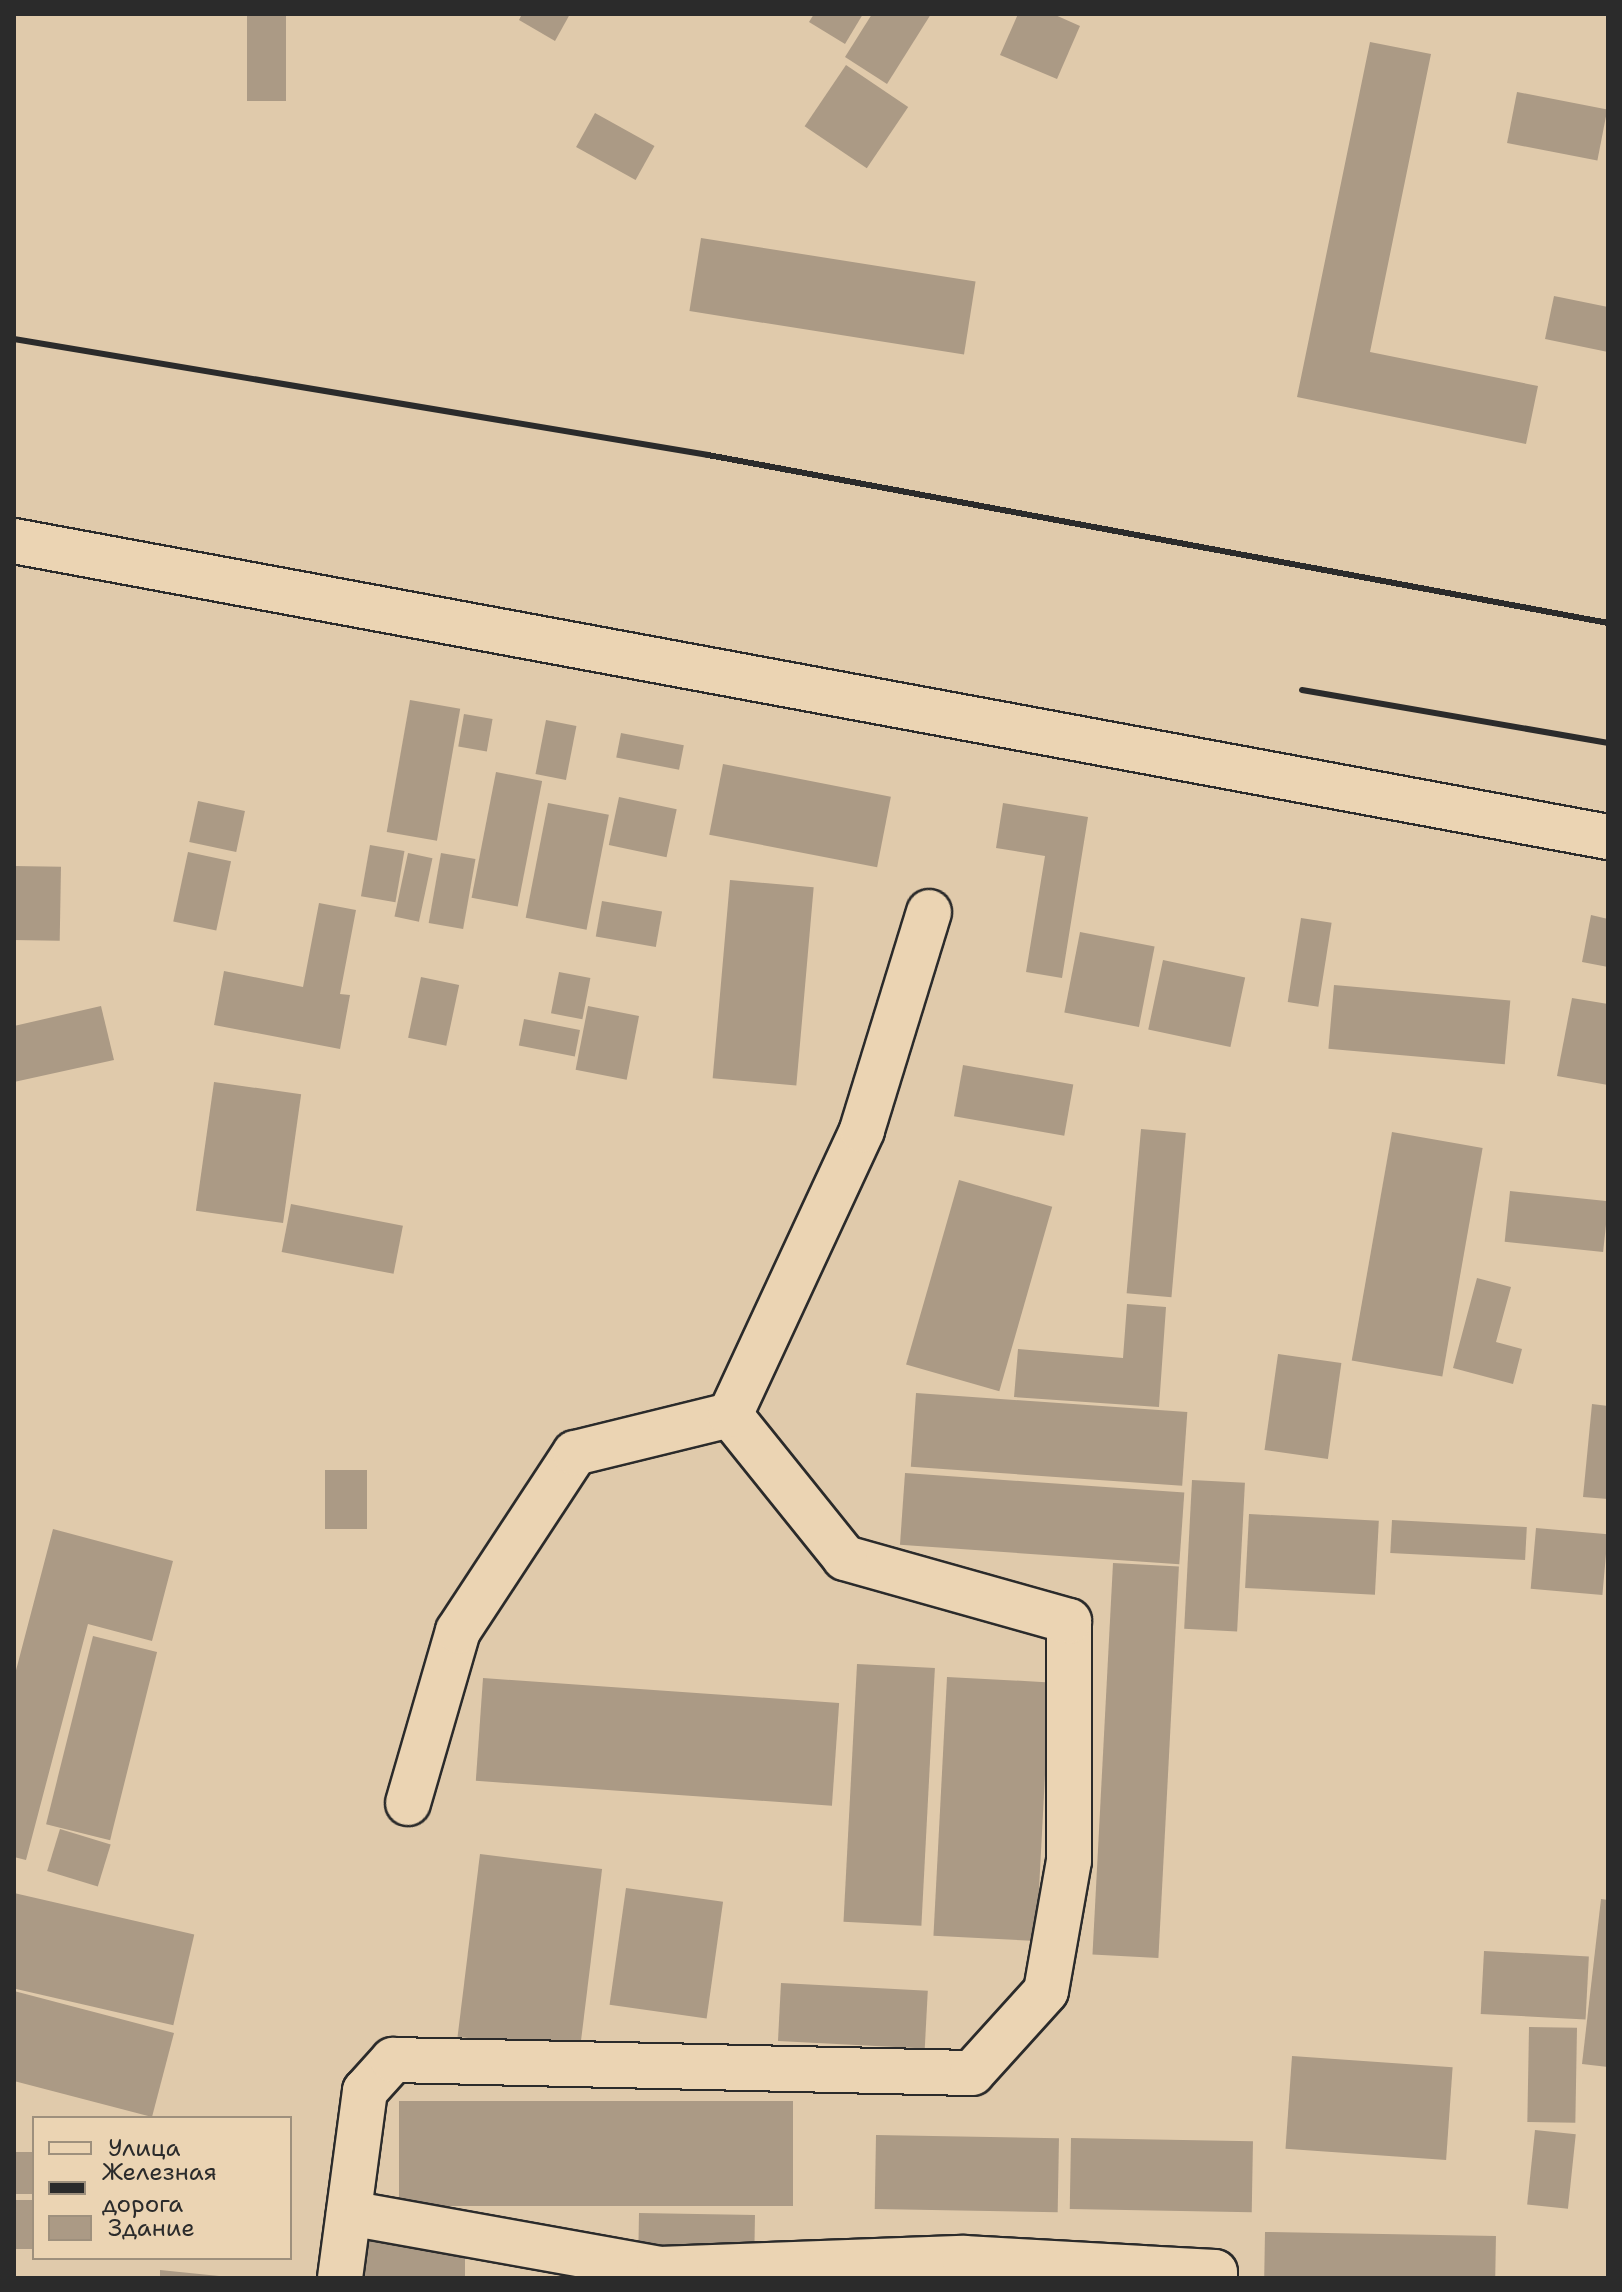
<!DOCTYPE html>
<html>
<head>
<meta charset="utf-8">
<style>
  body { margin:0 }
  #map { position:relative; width:1622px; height:2292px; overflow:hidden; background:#e0caab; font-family:"Shantell Sans",sans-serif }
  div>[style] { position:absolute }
  .building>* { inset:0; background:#ab9a85; transform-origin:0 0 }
  .roads { filter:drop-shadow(2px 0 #2b2b2b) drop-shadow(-2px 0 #2b2b2b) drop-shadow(0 2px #2b2b2b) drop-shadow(0 -2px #2b2b2b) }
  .minor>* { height:44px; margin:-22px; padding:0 22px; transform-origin:22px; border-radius:22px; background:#ebd4b3 }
  .rail>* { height:6px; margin:-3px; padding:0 3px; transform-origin:3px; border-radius:3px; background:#2b2b2b }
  span { translate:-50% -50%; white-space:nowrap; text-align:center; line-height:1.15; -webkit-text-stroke:6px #ebd4b3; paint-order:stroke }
  .frame { position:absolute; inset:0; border:16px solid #2b2b2b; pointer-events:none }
  .legend { position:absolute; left:32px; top:2116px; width:260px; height:144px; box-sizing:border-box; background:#ebd4b3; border:2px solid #9e907d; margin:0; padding:10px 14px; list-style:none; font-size:24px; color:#2b2b2b }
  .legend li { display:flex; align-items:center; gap:16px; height:40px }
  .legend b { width:40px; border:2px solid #9e907d }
</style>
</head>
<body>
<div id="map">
  <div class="building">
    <div style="left:247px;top:14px;width:39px;height:87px"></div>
    <div style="clip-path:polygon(522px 14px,570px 14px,555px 41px,519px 20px)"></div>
    <div style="clip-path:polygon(814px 14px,863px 14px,845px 44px,809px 22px)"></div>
    <div style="clip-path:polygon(872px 14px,931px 14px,887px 84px,845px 57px)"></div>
    <div style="clip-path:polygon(1018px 14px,1053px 14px,1080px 26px,1057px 79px,1000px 55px)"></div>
    <div style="clip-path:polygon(1370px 42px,1431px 54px,1370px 352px,1538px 386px,1526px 444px,1297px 397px)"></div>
    <div style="left:846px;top:65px;width:75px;height:74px;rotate:34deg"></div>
    <div style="left:1517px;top:92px;width:92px;height:52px;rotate:11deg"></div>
    <div style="left:595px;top:113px;width:68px;height:39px;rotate:29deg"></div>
    <div style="left:701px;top:238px;width:278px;height:74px;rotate:9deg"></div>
    <div style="clip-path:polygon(1554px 296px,1608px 307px,1608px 352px,1545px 339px)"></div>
    <div style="left:410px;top:700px;width:51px;height:134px;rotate:10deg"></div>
    <div style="left:464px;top:714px;width:29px;height:33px;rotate:10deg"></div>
    <div style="left:546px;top:720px;width:31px;height:55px;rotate:11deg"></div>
    <div style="left:621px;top:733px;width:64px;height:25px;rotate:11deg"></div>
    <div style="left:723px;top:764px;width:171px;height:72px;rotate:11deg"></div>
    <div style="left:496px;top:772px;width:47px;height:128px;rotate:11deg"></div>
    <div style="left:619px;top:797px;width:59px;height:49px;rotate:12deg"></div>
    <div style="left:198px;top:801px;width:48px;height:42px;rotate:12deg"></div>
    <div style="left:548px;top:803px;width:62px;height:117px;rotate:11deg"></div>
    <div style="clip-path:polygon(1003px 803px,1088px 817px,1062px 978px,1026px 972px,1045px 856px,996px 848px)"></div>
    <div style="left:370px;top:845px;width:35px;height:52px;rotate:10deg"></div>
    <div style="left:188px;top:852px;width:44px;height:71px;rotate:12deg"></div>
    <div style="left:408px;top:853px;width:25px;height:65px;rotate:12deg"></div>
    <div style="left:441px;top:853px;width:35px;height:71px;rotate:10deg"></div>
    <div style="left:14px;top:866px;width:47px;height:74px;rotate:1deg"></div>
    <div style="left:730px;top:880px;width:84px;height:199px;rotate:5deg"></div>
    <div style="left:602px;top:901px;width:61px;height:36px;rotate:10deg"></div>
    <div style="clip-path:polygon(319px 903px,356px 910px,340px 994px,350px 995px,340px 1049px,214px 1025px,224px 971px,303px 987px)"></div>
    <div style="clip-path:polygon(1591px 915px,1608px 919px,1608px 967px,1582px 962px)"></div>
    <div style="left:1301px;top:918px;width:31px;height:85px;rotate:9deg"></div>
    <div style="left:1080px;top:932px;width:76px;height:82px;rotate:11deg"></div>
    <div style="left:1163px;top:960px;width:84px;height:71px;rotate:12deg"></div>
    <div style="left:559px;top:972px;width:32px;height:42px;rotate:11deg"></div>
    <div style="left:421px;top:977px;width:39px;height:62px;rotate:12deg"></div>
    <div style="left:1334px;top:985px;width:177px;height:64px;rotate:5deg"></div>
    <div style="clip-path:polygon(1572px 998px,1608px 1004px,1608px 1085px,1557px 1076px)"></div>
    <div style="clip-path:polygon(101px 1006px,114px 1060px,14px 1082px,14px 1026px)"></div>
    <div style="left:588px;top:1006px;width:52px;height:65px;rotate:11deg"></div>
    <div style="left:524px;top:1019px;width:57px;height:27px;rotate:11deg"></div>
    <div style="left:963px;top:1065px;width:112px;height:52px;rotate:10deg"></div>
    <div style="left:214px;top:1082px;width:88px;height:130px;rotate:8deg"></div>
    <div style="left:1141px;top:1129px;width:45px;height:165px;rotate:5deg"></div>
    <div style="left:1392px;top:1132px;width:92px;height:232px;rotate:10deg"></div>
    <div style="left:959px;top:1180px;width:97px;height:192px;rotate:16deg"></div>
    <div style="left:1510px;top:1191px;width:99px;height:51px;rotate:6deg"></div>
    <div style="left:291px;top:1204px;width:114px;height:49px;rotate:11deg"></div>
    <div style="clip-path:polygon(1477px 1278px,1511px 1287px,1496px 1342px,1522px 1349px,1513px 1384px,1453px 1368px)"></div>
    <div style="clip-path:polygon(1127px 1304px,1166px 1307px,1159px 1407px,1014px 1397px,1018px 1349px,1123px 1358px)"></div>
    <div style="left:1278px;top:1354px;width:64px;height:97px;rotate:8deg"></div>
    <div style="left:916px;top:1393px;width:272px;height:74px;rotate:4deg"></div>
    <div style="clip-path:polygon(1592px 1404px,1608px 1406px,1608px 1499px,1583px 1497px)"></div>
    <div style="left:325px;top:1470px;width:42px;height:59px"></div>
    <div style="left:905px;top:1473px;width:280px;height:72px;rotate:4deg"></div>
    <div style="left:1192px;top:1480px;width:53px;height:149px;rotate:3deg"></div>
    <div style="left:1249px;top:1514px;width:130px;height:74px;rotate:3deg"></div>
    <div style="left:1392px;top:1520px;width:135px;height:33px;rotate:3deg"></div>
    <div style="left:1536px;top:1528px;width:72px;height:61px;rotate:5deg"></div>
    <div style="clip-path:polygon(53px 1529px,173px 1561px,152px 1641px,88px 1624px,26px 1860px,14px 1857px,14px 1678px)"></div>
    <div style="left:1113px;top:1563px;width:66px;height:392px;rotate:3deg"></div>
    <div style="left:93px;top:1636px;width:66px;height:194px;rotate:14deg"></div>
    <div style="left:857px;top:1664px;width:78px;height:258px;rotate:3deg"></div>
    <div style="left:947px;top:1677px;width:103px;height:259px;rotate:3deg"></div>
    <div style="left:483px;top:1678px;width:357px;height:103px;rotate:4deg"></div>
    <div style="left:60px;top:1829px;width:53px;height:44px;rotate:17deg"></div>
    <div style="left:480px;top:1854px;width:123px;height:184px;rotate:7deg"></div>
    <div style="left:626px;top:1888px;width:98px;height:118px;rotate:8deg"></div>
    <div style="left:14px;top:1893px;width:185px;height:93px;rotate:13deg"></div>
    <div style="clip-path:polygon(1601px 1899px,1608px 1900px,1608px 2067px,1582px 2064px)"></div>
    <div style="left:1484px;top:1951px;width:105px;height:63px;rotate:3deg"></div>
    <div style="left:781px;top:1983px;width:147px;height:58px;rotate:3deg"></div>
    <div style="clip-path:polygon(14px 1991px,174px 2033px,152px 2117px,14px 2081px)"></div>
    <div style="left:1529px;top:2027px;width:48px;height:95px;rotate:1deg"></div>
    <div style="left:1292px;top:2056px;width:161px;height:93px;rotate:4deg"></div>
    <div style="left:793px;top:2101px;width:105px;height:394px;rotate:90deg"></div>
    <div style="left:1535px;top:2130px;width:41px;height:75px;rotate:6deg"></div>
    <div style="left:876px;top:2135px;width:183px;height:74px;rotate:1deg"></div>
    <div style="left:1071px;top:2138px;width:182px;height:71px;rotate:1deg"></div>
    <div style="left:14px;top:2152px;width:20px;height:42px"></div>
    <div style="left:14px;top:2200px;width:20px;height:49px"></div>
    <div style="left:639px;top:2213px;width:116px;height:32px;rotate:1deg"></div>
    <div style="left:1265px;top:2232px;width:231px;height:46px;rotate:1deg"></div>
    <div style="left:358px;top:2237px;width:107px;height:40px"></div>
    <div style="clip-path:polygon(160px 2270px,219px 2276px,219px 2278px,160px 2278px)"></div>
  </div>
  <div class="roads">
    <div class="minor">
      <div style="left:14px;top:541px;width:1621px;rotate:10.52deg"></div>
      <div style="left:408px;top:1803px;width:179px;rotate:-73.8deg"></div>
      <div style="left:458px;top:1631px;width:213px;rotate:-56.7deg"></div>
      <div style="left:575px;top:1453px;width:160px;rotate:-13.8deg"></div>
      <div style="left:349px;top:2213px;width:315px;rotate:10.2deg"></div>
      <div style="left:659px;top:2269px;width:305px;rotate:-2.1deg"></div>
      <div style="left:964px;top:2258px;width:251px;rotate:3.2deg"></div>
      <div style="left:1215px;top:2272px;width:6px;rotate:90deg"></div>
      <div style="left:340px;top:2278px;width:189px;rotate:-82.4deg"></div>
      <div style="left:365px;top:2091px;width:42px;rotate:-47.9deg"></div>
      <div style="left:393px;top:2060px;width:579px;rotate:1.29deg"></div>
      <div style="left:972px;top:2073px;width:110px;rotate:-47.9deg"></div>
      <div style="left:1046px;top:1991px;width:132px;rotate:-80deg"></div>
      <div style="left:1069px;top:1861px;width:240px;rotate:-90deg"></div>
      <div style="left:1069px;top:1621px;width:233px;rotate:-164.3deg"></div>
      <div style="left:845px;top:1558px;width:184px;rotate:-128.8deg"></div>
      <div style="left:730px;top:1415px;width:314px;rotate:-65.1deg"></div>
      <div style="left:862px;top:1130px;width:228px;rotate:-72.9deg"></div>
    </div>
  </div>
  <div class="rail">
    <div style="left:14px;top:339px;width:704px;rotate:9.49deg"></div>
    <div style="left:708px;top:455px;width:916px;rotate:10.57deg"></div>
    <div style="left:1302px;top:690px;width:311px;rotate:9.8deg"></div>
  </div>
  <div class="frame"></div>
  <ul class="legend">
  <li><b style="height:10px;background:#ebd4b3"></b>Улица</li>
  <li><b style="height:10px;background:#2b2b2b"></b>Железная дорога</li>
  <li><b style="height:22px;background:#ab9a85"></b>Здание</li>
  </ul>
</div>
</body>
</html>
